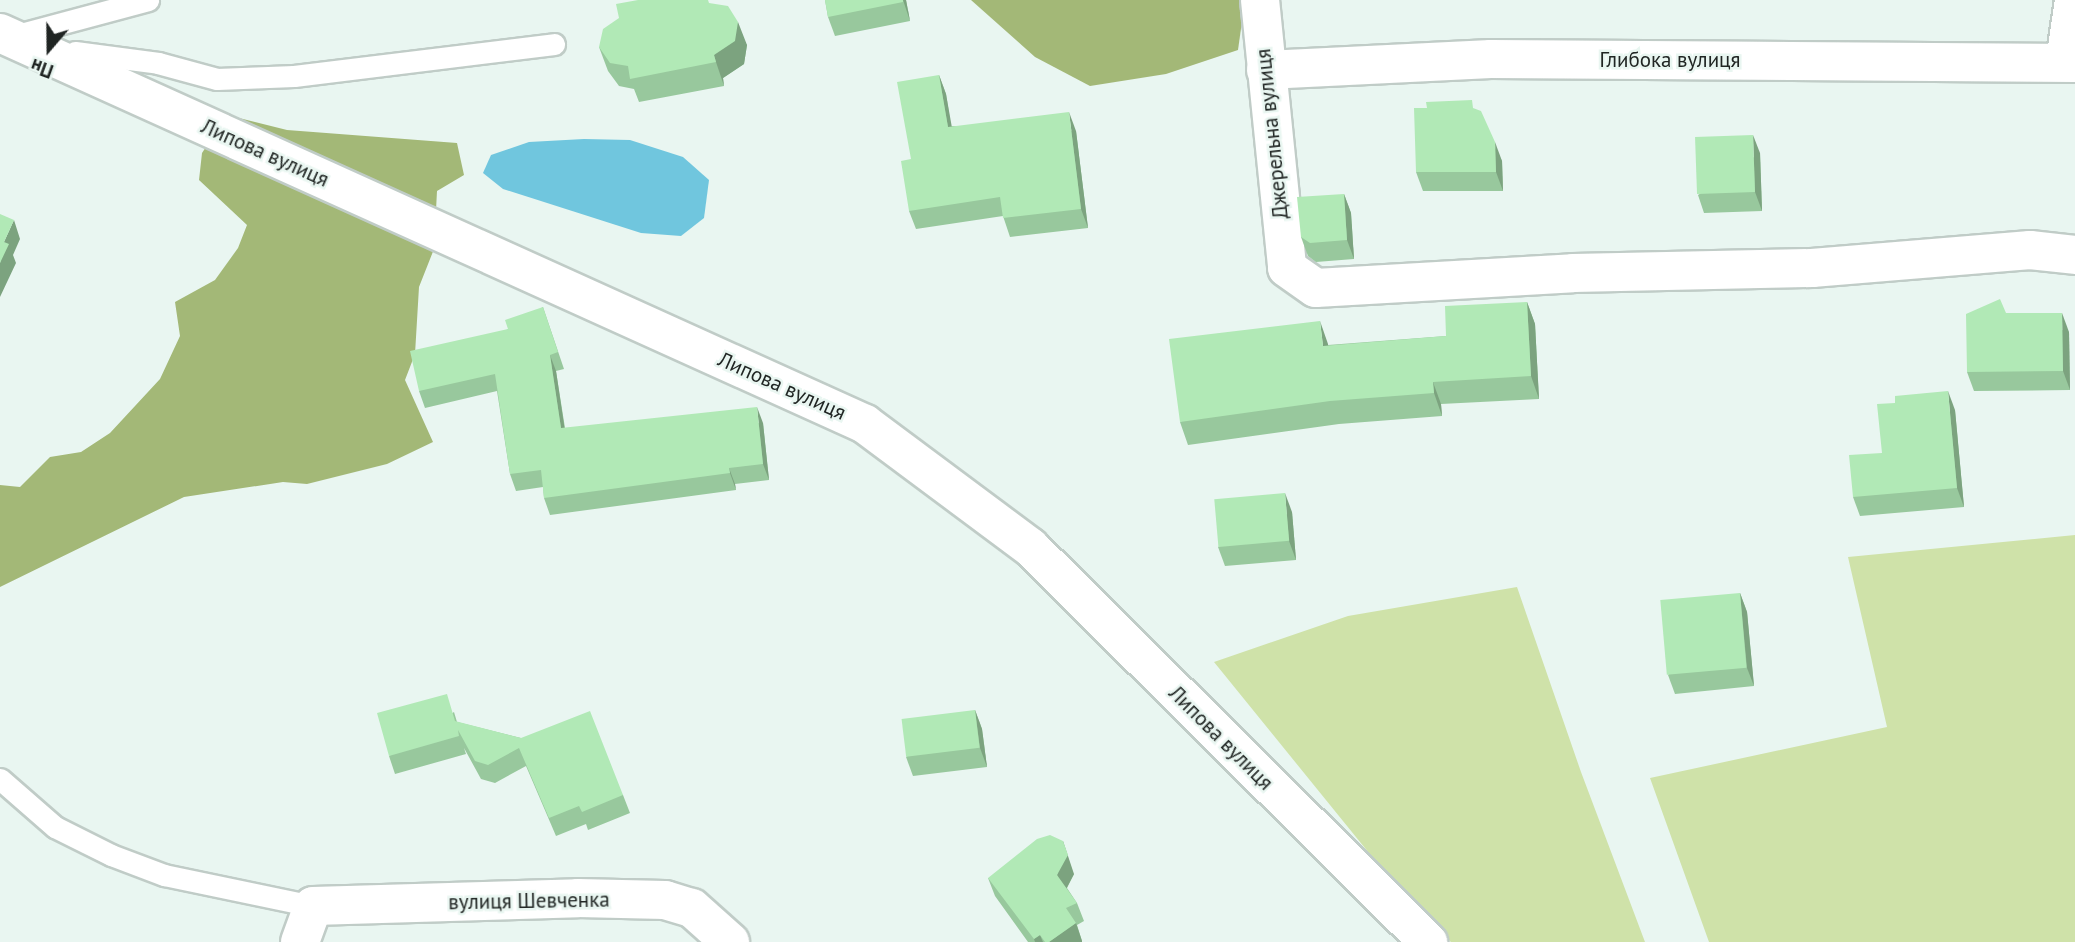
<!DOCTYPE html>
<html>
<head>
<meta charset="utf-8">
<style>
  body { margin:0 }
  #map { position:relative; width:2075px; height:942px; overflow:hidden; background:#e9f6f1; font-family:"PT Sans",sans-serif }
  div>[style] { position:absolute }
  .green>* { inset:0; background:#cfe2a9 }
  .forest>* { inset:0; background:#a3b877 }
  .water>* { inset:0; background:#70c6de }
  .roads { filter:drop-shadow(2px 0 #c0ccc7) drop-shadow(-2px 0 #c0ccc7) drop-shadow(0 2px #c0ccc7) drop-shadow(0 -2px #c0ccc7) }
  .service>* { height:21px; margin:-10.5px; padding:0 10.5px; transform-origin:10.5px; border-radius:10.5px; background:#fff }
  .minor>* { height:38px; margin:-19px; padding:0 19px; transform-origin:19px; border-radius:19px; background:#fff }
  .wall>* { inset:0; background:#98c89d }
  .shaded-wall>* { inset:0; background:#7ca37f }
  .building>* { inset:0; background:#b1e9b6; transform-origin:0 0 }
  span { translate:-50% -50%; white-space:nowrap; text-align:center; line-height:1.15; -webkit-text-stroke:5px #e9f6f1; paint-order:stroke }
  .street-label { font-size:21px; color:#202523 }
  .north { position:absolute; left:14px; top:14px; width:70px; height:70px; -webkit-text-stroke:5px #e9f6f1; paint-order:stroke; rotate:200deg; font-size:19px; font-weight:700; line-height:28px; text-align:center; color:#202523 }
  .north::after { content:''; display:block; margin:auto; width:24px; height:32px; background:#202523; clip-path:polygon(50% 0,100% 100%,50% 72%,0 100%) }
</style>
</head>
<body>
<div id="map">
  <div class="green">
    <div style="clip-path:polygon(2075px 535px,2075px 942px,1709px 942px,1650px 778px,1887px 727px,1848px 557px)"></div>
    <div style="clip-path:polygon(1517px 587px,1581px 772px,1645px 942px,1451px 942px,1416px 911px,1214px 662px,1348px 616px)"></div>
  </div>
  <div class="forest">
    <div style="clip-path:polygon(971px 0,1245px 0,1238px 50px,1166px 74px,1090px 86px,1035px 57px)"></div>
    <div style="clip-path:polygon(227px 115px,287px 130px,457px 143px,464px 175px,437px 191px,434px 249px,419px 287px,415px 354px,405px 380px,433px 442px,387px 464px,307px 484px,283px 482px,184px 497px,0 587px,0 485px,20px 487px,50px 457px,81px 452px,110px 433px,160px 379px,180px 336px,175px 302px,215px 280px,238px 248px,247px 225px,199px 180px,202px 153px)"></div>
  </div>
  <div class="water">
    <div style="clip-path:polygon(584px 139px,630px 140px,683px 157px,709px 180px,704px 218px,681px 236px,641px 233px,503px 189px,483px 173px,491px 155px,529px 142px)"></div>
  </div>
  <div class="roads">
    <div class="service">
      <div style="left:10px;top:37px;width:143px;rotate:-15deg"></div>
      <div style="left:75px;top:52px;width:84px;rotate:7.5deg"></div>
      <div style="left:158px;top:63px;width:61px;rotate:15.2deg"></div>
      <div style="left:217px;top:79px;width:77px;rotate:-2.2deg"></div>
      <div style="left:294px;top:76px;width:262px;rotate:-7deg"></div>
      <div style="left:0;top:779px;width:73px;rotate:41.1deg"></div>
      <div style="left:55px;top:827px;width:63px;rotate:26.6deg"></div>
      <div style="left:111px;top:855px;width:57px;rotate:20.7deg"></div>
      <div style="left:164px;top:875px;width:152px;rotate:11.8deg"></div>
    </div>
    <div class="minor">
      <div style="left:1260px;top:0;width:269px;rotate:84.2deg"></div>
      <div style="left:1287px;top:268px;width:35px;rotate:35deg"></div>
      <div style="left:1316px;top:288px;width:257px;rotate:-3.3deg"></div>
      <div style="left:1573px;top:273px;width:239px;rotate:-1.2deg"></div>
      <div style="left:1812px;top:268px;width:219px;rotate:-4.7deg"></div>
      <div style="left:2030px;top:250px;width:45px;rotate:6.3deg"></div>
      <div style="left:0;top:33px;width:949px;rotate:24.32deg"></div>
      <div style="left:865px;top:424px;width:206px;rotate:36.7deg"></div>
      <div style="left:1030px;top:547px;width:561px;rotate:44.78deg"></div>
      <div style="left:2065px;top:61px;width:62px;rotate:-81.6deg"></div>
      <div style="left:1266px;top:70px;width:225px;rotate:-2.8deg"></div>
      <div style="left:1491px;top:59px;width:584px;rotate:0.39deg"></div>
      <div style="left:300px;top:942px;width:38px;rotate:-70deg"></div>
      <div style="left:313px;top:906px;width:265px;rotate:-1.7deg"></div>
      <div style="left:578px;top:898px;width:87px;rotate:1.3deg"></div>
      <div style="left:665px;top:900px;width:28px;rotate:17deg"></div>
      <div style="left:692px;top:908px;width:51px;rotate:41.8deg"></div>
    </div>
  </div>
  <div class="wall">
    <div style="clip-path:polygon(825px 0,906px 0,910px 21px,835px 36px,828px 17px)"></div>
    <div style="clip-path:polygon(712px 4px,747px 45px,744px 64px,723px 78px,724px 86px,639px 102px,634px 89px,619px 86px,608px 71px,599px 47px)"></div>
    <div style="clip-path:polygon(939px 75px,946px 94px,951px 126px,1076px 131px,1088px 228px,1010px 237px,1003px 216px,916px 229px,909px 211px,911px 159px)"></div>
    <div style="clip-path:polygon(1475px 109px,1502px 161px,1503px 191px,1423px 191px,1416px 172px)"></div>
    <div style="clip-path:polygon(1760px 153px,1762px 211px,1704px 213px,1698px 195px)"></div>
    <div style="clip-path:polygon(1344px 194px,1351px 213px,1354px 259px,1316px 262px,1308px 256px,1301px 237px)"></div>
    <div style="clip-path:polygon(1527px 302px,1535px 324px,1539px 399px,1441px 404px,1442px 416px,1339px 424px,1188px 445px,1180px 422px,1328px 345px,1446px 336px)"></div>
    <div style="clip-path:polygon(543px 307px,564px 369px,556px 371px,565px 428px,763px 423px,769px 480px,735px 484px,736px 490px,550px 515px,544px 498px,543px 487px,516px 491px,510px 474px,497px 391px,425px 408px,419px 391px,508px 329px)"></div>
    <div style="clip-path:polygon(2006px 313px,2069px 332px,2070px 390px,1974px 391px,1967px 372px)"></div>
    <div style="clip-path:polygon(1955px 410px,1964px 507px,1860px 516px,1853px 497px,1882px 453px)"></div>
    <div style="clip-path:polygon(1292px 512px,1296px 560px,1225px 566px,1218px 547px)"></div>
    <div style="clip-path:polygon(1740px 593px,1747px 612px,1754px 686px,1675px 694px,1668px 675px)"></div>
    <div style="clip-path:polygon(975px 710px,982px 729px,987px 767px,913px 776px,906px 757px)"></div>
    <div style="clip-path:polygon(454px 712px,457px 722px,521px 738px,623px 795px,630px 813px,588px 830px,586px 824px,556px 836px,526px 766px,495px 783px,481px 779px,464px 748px,466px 754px,395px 774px,389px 756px)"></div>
    <div style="clip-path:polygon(1074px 874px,1067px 888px,1077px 903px,1084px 921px,1077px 925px,1082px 941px,1082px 942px,1028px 942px,995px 896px,988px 878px)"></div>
  </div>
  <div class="shaded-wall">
    <div style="clip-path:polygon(903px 0,906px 0,910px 21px)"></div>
    <div style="clip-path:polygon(738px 22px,747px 45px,744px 64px,723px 78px,724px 86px,716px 62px,714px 55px)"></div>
    <div style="clip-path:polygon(939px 75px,946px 94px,955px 145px,948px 127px)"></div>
    <div style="clip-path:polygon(1069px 112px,1076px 131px,1088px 228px,1081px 209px)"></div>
    <div style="clip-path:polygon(1753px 135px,1760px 153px,1762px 211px,1755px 192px)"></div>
    <div style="clip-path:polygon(1495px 142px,1502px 161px,1503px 191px,1496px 172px)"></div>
    <div style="clip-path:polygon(1344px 194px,1351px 213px,1354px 259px,1347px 240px)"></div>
    <div style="clip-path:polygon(14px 220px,20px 239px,13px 255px,16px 263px,0 297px,0 263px,4px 242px)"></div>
    <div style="clip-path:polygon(1527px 302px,1535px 324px,1539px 399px,1531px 376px)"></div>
    <div style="clip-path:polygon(2062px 313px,2069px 332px,2070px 390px,2063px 371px)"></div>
    <div style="clip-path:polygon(1320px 321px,1328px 344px,1331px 368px,1323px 346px)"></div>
    <div style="clip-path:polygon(550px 355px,556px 371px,567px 445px,561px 428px)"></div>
    <div style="clip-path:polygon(1433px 382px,1441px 404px,1442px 416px,1434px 393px)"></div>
    <div style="clip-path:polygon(1948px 391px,1955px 410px,1964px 507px,1957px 488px)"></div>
    <div style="clip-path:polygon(757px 407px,763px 423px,769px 480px,763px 464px)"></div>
    <div style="clip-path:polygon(729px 468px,735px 484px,736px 490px,730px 473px)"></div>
    <div style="clip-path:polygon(1285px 493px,1292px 512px,1296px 560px,1289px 541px)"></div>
    <div style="clip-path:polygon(1740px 593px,1747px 612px,1754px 686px,1747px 668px)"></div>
    <div style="clip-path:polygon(975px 710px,982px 729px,987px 767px,980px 748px)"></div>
    <div style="clip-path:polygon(1063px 841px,1074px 874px,1064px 893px,1057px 875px)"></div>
    <div style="clip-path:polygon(1076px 923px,1082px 941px,1082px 942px,1049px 942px)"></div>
    <div style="clip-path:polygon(1040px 935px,1043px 942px,1035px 942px,1034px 939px)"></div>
  </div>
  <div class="building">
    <div style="clip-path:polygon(638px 0,708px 0,709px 3px,728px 6px,738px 22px,735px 41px,714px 55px,716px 62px,630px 79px,628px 66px,610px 63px,599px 47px,603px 29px,619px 18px,616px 4px)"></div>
    <div style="clip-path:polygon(825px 0,903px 0,903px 2px,828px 17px)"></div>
    <div style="clip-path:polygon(939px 75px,948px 127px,1069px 112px,1081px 209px,1003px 218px,1000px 197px,909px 211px,901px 161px,911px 159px,897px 82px)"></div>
    <div style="clip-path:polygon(1472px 100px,1473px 108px,1481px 111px,1495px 142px,1496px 172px,1416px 172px,1414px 108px,1427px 108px,1426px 102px)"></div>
    <div style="left:1753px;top:135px;width:57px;height:58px;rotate:88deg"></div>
    <div style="clip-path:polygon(1344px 194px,1347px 240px,1310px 243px,1301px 237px,1297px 197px)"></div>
    <div style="clip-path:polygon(0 214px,14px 220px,4px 242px,9px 244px,0 263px)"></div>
    <div style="clip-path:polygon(2000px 299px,2006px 313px,2062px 313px,2063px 371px,1967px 372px,1966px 314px)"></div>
    <div style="clip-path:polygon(1527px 302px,1531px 376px,1433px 382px,1434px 393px,1330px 401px,1180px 422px,1169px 339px,1320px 321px,1323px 346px,1446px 336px,1445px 306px)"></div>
    <div style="clip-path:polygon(543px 307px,558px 352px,550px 355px,561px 428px,757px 407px,763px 464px,729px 468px,730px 473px,544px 498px,541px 470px,510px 474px,495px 374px,419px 391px,410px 351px,508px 329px,505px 320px)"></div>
    <div style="clip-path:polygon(1948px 391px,1957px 488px,1853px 497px,1849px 455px,1882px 453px,1877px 404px,1895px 403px,1895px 396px)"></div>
    <div style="left:1285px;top:493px;width:48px;height:71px;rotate:85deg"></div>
    <div style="left:1740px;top:593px;width:75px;height:80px;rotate:85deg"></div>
    <div style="clip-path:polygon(447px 694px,455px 721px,521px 738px,590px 711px,623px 795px,582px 812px,579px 806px,549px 818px,519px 748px,488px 765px,475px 761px,458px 730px,459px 736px,389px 756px,377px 713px)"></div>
    <div style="left:975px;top:710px;width:38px;height:74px;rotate:83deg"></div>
    <div style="clip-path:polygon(1050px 835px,1063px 841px,1068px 855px,1057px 875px,1077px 903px,1066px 908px,1076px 923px,1049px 942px,1045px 942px,1040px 935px,1034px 939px,988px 878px,1037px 839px)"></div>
  </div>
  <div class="street-label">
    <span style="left:1670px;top:60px">Глибока вулиця</span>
    <span style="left:1272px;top:134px;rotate:-96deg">Джерельна вулиця</span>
    <span style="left:265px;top:153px;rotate:24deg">Липова вулиця</span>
    <span style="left:782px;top:386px;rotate:24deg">Липова вулиця</span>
    <span style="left:1221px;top:738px;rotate:45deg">Липова вулиця</span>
    <span style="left:529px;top:901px;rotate:-1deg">вулиця Шевченка</span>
  </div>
  <div class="north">Пн</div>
</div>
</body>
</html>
